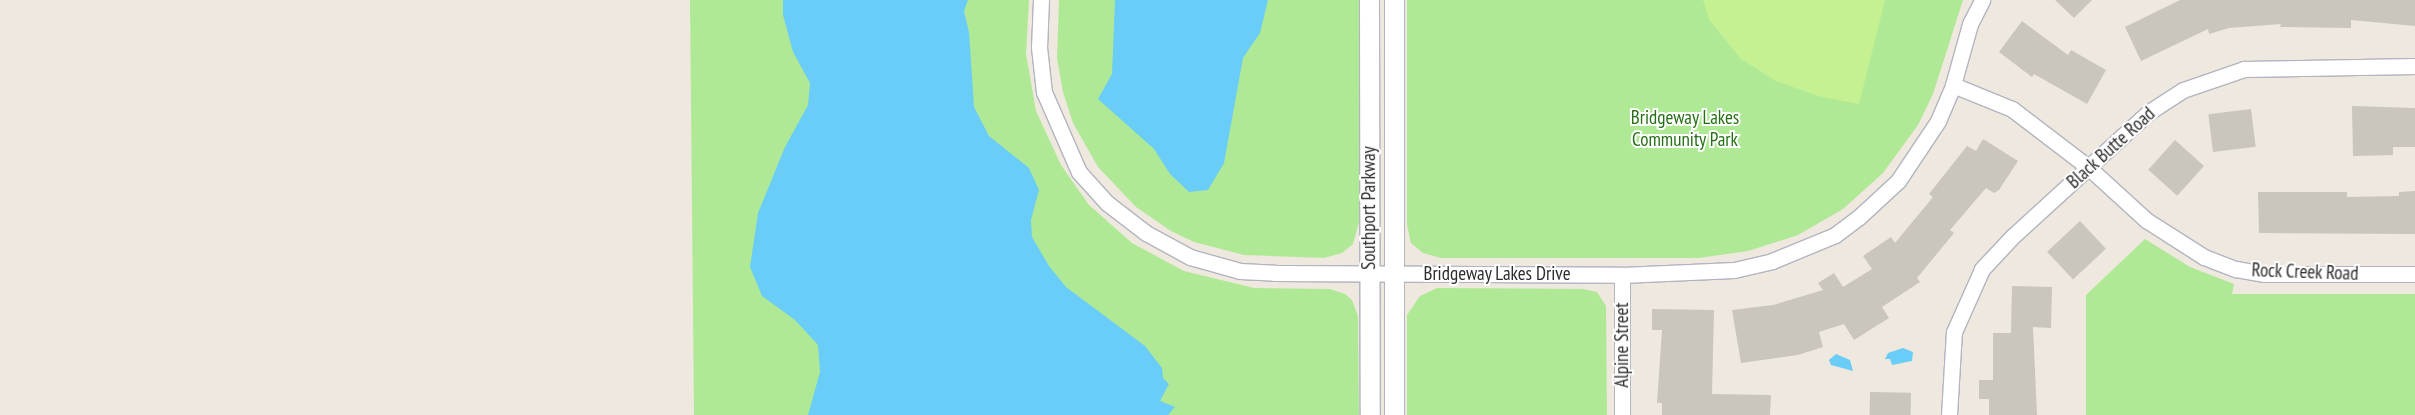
<!DOCTYPE html>
<html>
<head>
<meta charset="utf-8">
<style>
  body { margin:0 }
  #map { position:relative; width:2415px; height:415px; overflow:hidden; background:#efe8de; font-family:"PT Sans Narrow",sans-serif }
  div>[style] { position:absolute }
  .green>* { inset:0; background:#b0e996 }
  .pitch>* { inset:0; background:#c5f192 }
  .water>* { inset:0; background:#6acdf7 }
  .building>* { inset:0; background:#cac5bd; transform-origin:0 0 }
  .roads { filter:drop-shadow(1px 0 #b2b4c1) drop-shadow(-1px 0 #b2b4c1) drop-shadow(0 1px #b2b4c1) drop-shadow(0 -1px #b2b4c1) }
  .minor>* { height:15px; margin:-7.5px; padding:0 7.5px; transform-origin:7.5px; border-radius:7.5px; background:#fff }
  .tertiary>* { height:19px; margin:-9.5px; padding:0 9.5px; transform-origin:9.5px; border-radius:9.5px; background:#fff }
  span { translate:-50% -50%; white-space:nowrap; text-align:center; line-height:1.15; -webkit-text-stroke:4px #fff; paint-order:stroke }
  .park-label { font-size:19px; color:#257015 }
  .street-label { font-size:19px; color:#2c2c2c }
</style>
</head>
<body>
<div id="map">
  <div class="green">
    <div style="clip-path:polygon(690px 0,1029px 0,1026px 54px,1036px 111px,1061px 165px,1089px 205px,1132px 243px,1184px 271px,1254px 288px,1330px 289px,1345px 294px,1352px 300px,1358px 316px,1359px 415px,694px 415px)"></div>
    <div style="clip-path:polygon(1059px 0,1359px 0,1359px 222px,1353px 244px,1342px 253px,1324px 258px,1244px 255px,1194px 242px,1171px 231px,1136px 207px,1098px 167px,1073px 123px,1063px 92px,1057px 58px)"></div>
    <div style="clip-path:polygon(1407px 0,1963px 0,1933px 94px,1918px 125px,1883px 173px,1843px 209px,1798px 235px,1748px 251px,1699px 258px,1441px 258px,1423px 253px,1411px 243px,1407px 225px)"></div>
    <div style="clip-path:polygon(2145px 239px,2190px 267px,2234px 284px,2232px 294px,2415px 294px,2415px 415px,2086px 415px,2086px 295px)"></div>
    <div style="clip-path:polygon(1437px 288px,1583px 289px,1597px 292px,1606px 306px,1607px 415px,1407px 415px,1407px 315px,1420px 296px)"></div>
  </div>
  <div class="pitch">
    <div style="clip-path:polygon(1703px 0,1885px 0,1859px 104px,1818px 96px,1776px 81px,1741px 59px,1710px 21px)"></div>
  </div>
  <div class="water">
    <div style="clip-path:polygon(783px 0,968px 0,964px 11px,969px 32px,974px 107px,989px 136px,1029px 168px,1039px 190px,1031px 220px,1032px 237px,1049px 266px,1066px 287px,1145px 346px,1162px 368px,1163px 378px,1169px 384px,1160px 401px,1175px 407px,1168px 415px,808px 415px,820px 372px,818px 345px,795px 320px,762px 296px,750px 267px,758px 213px,785px 147px,808px 105px,810px 83px,793px 52px,783px 15px)"></div>
    <div style="clip-path:polygon(1115px 0,1268px 0,1260px 33px,1243px 58px,1224px 163px,1208px 190px,1189px 192px,1170px 174px,1154px 149px,1098px 99px,1112px 74px)"></div>
    <div style="clip-path:polygon(1903px 348px,1913px 352px,1912px 361px,1892px 365px,1890px 359px,1885px 359px,1888px 353px)"></div>
    <div style="clip-path:polygon(1836px 354px,1850px 360px,1853px 371px,1831px 365px,1829px 360px)"></div>
  </div>
  <div class="building">
    <div style="clip-path:polygon(2055px 0,2092px 0,2074px 18px)"></div>
    <div style="clip-path:polygon(2180px 0,2415px 0,2415px 26px,2351px 20px,2351px 28px,2280px 27px,2281px 24px,2229px 28px,2209px 34px,2208px 29px,2141px 61px,2125px 27px)"></div>
    <div style="clip-path:polygon(2022px 21px,2068px 55px,2071px 50px,2106px 70px,2087px 104px,2034px 74px,2032px 77px,1999px 52px)"></div>
    <div style="clip-path:polygon(2352px 106px,2415px 108px,2415px 147px,2393px 147px,2393px 155px,2353px 156px)"></div>
    <div style="left:2251px;top:109px;width:38px;height:43px;rotate:83deg"></div>
    <div style="clip-path:polygon(1983px 139px,2018px 161px,1999px 190px,1994px 193px,1986px 188px,1950px 230px,1954px 233px,1917px 278px,1920px 282px,1882px 307px,1889px 318px,1854px 340px,1844px 324px,1819px 332px,1823px 347px,1798px 355px,1741px 363px,1732px 310px,1773px 305px,1823px 290px,1818px 283px,1834px 273px,1843px 287px,1872px 269px,1863px 256px,1891px 237px,1895px 243px,1933px 197px,1929px 194px,1967px 146px,1976px 151px)"></div>
    <div style="left:2175px;top:140px;width:39px;height:40px;rotate:42deg"></div>
    <div style="clip-path:polygon(2415px 191px,2415px 234px,2259px 233px,2258px 192px,2347px 192px,2347px 197px,2399px 196px,2399px 192px)"></div>
    <div style="left:2080px;top:221px;width:38px;height:45px;rotate:47deg"></div>
    <div style="clip-path:polygon(2012px 286px,2052px 287px,2051px 328px,2033px 327px,2037px 415px,1989px 415px,1989px 399px,1979px 399px,1979px 380px,1993px 380px,1993px 333px,2011px 333px)"></div>
    <div style="clip-path:polygon(1652px 309px,1714px 310px,1712px 394px,1771px 395px,1770px 415px,1662px 415px,1662px 403px,1657px 403px,1662px 330px,1652px 330px)"></div>
    <div style="left:1870px;top:392px;width:41px;height:23px;rotate:1deg"></div>
  </div>
  <div class="roads">
    <div class="minor">
      <div style="left:1041px;top:0;width:47px;rotate:92.4deg"></div>
      <div style="left:1039px;top:47px;width:45px;rotate:83.7deg"></div>
      <div style="left:1044px;top:92px;width:87px;rotate:66.4deg"></div>
      <div style="left:1079px;top:172px;width:42px;rotate:47.9deg"></div>
      <div style="left:1107px;top:203px;width:49px;rotate:37.6deg"></div>
      <div style="left:1146px;top:233px;width:50px;rotate:28.6deg"></div>
      <div style="left:1190px;top:257px;width:52px;rotate:15.6deg"></div>
      <div style="left:1240px;top:271px;width:35px;rotate:3deg"></div>
      <div style="left:1275px;top:273px;width:347px;rotate:0.3deg"></div>
      <div style="left:1622px;top:275px;width:112px;rotate:-2.6deg"></div>
      <div style="left:1734px;top:270px;width:39px;rotate:-13deg"></div>
      <div style="left:1772px;top:261px;width:68px;rotate:-22.4deg"></div>
      <div style="left:1835px;top:235px;width:30px;rotate:-37deg"></div>
      <div style="left:1859px;top:217px;width:53px;rotate:-42.7deg"></div>
      <div style="left:1898px;top:181px;width:72px;rotate:-56.3deg"></div>
      <div style="left:1938px;top:121px;width:39px;rotate:-67deg"></div>
      <div style="left:1953px;top:85px;width:63px;rotate:-74.4deg"></div>
      <div style="left:1970px;top:24px;width:27px;rotate:-63deg"></div>
      <div style="left:1953px;top:85px;width:64px;rotate:22.1deg"></div>
      <div style="left:2012px;top:109px;width:96px;rotate:37.3deg"></div>
      <div style="left:2088px;top:167px;width:79px;rotate:42.4deg"></div>
      <div style="left:2146px;top:220px;width:69px;rotate:32.5deg"></div>
      <div style="left:2204px;top:257px;width:34px;rotate:21deg"></div>
      <div style="left:2236px;top:269px;width:29px;rotate:10deg"></div>
      <div style="left:2265px;top:274px;width:150px"></div>
      <div style="left:1622px;top:415px;width:140px;rotate:-90deg"></div>
      <div style="left:1949px;top:415px;width:83px;rotate:-86.6deg"></div>
      <div style="left:1954px;top:332px;width:69px;rotate:-66deg"></div>
      <div style="left:1982px;top:269px;width:45px;rotate:-46.8deg"></div>
      <div style="left:2013px;top:236px;width:184px;rotate:-42.4deg"></div>
      <div style="left:2149px;top:112px;width:40px;rotate:-32.9deg"></div>
      <div style="left:2183px;top:90px;width:65px;rotate:-19deg"></div>
      <div style="left:2244px;top:69px;width:171px;rotate:-1deg"></div>
    </div>
    <div class="tertiary">
      <div style="left:1369px;top:0;width:415px;rotate:89.9deg"></div>
      <div style="left:1394px;top:0;width:415px;rotate:90deg"></div>
    </div>
  </div>
  <div class="park-label">
    <span style="left:1685px;top:129px">Bridgeway Lakes<br>Community Park</span>
  </div>
  <div class="street-label">
    <span style="left:2111px;top:148px;rotate:-42deg">Black Butte Road</span>
    <span style="left:1369px;top:208px;rotate:-90deg">Southport Parkway</span>
    <span style="left:2305px;top:272px;rotate:2deg">Rock Creek Road</span>
    <span style="left:1497px;top:274px">Bridgeway Lakes Drive</span>
    <span style="left:1622px;top:345px;rotate:-90deg">Alpine Street</span>
  </div>
</div>
</body>
</html>
